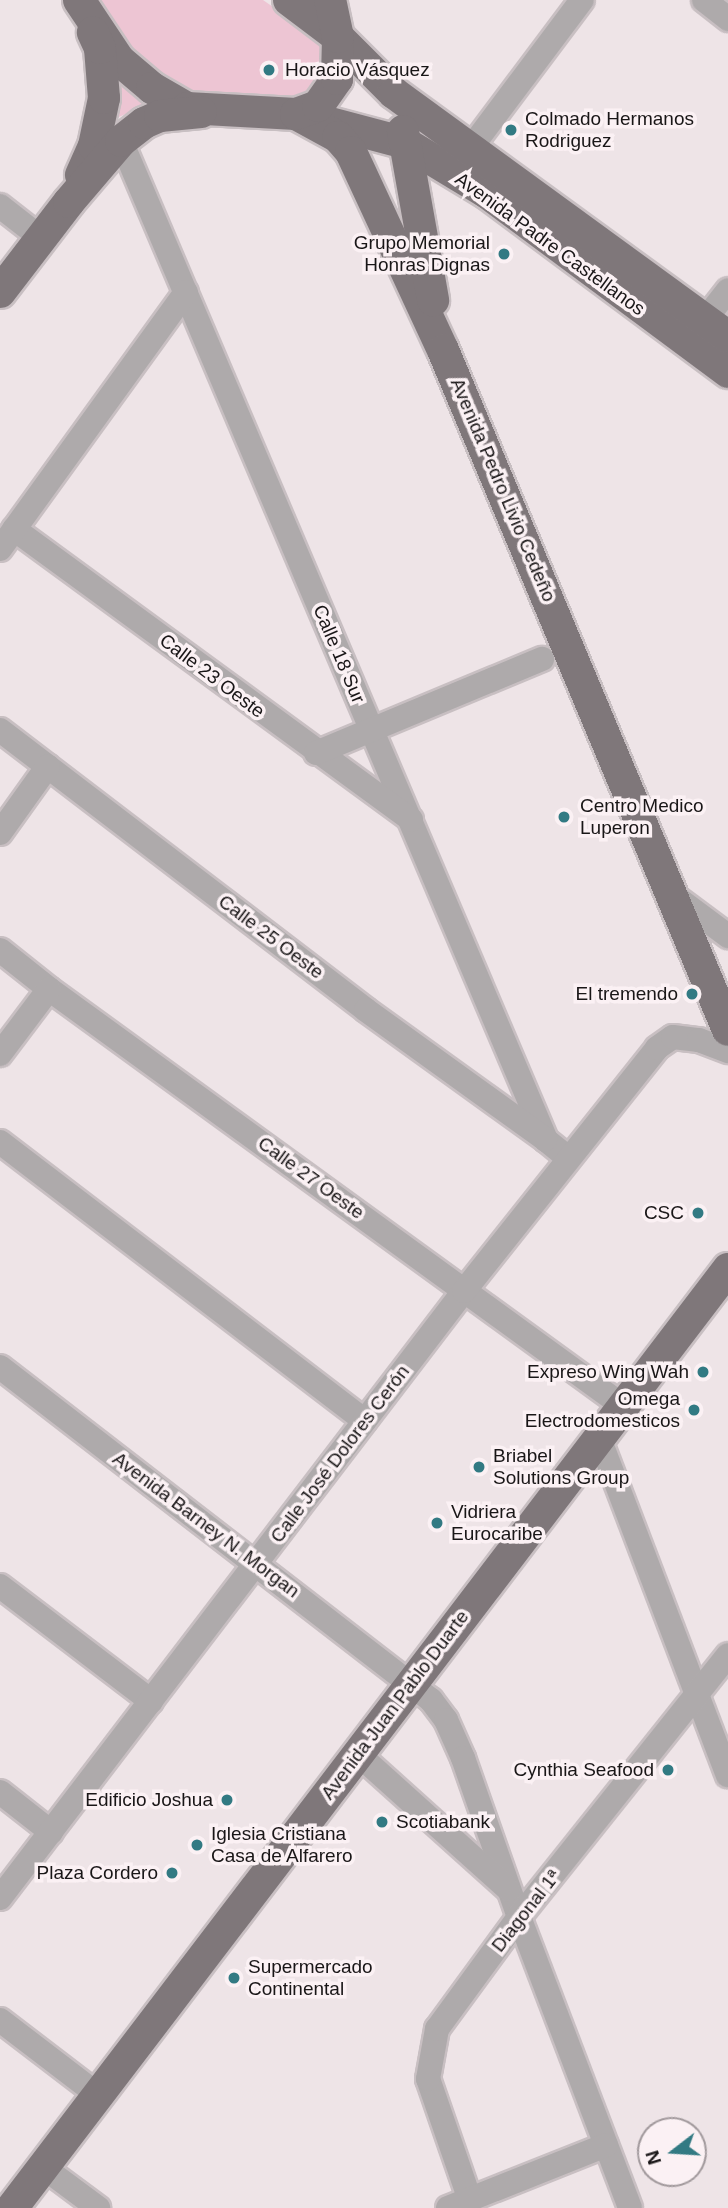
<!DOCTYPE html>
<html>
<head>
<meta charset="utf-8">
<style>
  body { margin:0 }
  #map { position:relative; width:728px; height:2208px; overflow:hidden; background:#eee4e7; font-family:Helvetica,sans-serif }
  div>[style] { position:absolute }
  .green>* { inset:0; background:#edc5d3 }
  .roads { filter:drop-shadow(2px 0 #c8bfc2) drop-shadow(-2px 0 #c8bfc2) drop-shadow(0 2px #c8bfc2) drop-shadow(0 -2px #c8bfc2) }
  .minor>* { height:24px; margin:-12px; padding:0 12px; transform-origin:12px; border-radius:12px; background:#aeaaab }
  .major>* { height:32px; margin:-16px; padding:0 16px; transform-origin:16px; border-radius:16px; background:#7f777a }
  .dots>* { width:19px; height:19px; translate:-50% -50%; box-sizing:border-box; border:4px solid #fbf1f4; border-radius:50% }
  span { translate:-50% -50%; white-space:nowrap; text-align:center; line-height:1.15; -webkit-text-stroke:7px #fbf1f4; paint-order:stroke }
  .poi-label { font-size:19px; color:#191617 }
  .left { translate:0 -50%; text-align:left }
  .right { translate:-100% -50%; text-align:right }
  .street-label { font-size:19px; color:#191617 }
  .north { position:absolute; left:637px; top:2117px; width:70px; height:70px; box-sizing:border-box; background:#fbf1f4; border:2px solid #a1999c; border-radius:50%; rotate:253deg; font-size:19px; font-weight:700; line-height:28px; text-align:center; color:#191617 }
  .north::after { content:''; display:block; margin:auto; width:24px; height:32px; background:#327a83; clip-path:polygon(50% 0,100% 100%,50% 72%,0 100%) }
</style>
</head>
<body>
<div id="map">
  <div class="green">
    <div style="clip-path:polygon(87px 0,263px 0,322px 41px,325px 71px,303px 98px,193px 95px,162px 78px,128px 48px)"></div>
    <div style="clip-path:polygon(116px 70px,154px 101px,108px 122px)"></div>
  </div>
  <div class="roads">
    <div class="minor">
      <div style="left:704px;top:0;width:31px;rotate:38deg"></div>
      <div style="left:121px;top:141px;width:1086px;rotate:66.95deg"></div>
      <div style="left:546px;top:1140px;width:28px;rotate:39deg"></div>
      <div style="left:470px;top:149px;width:186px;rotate:-53.1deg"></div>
      <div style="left:0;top:206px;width:52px;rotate:38deg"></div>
      <div style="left:704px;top:321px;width:39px;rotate:-52deg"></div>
      <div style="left:14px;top:529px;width:492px;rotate:36.2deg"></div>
      <div style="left:0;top:549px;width:317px;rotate:-54.1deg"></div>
      <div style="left:0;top:730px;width:461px;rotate:37.4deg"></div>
      <div style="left:366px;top:1010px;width:221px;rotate:35.8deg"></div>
      <div style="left:316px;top:753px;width:245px;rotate:-22.6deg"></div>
      <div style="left:0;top:833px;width:82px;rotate:-54.4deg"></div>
      <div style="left:673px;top:895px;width:69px;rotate:36.7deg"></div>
      <div style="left:0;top:950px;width:63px;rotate:38.5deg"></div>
      <div style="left:49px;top:989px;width:709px;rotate:36deg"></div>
      <div style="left:0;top:1054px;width:81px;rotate:-53deg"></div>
      <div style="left:0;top:1142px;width:459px;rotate:37.4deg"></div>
      <div style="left:0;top:1367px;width:545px;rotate:37.69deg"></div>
      <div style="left:431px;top:1700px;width:25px;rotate:53deg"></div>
      <div style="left:446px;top:1720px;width:42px;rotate:65.9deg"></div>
      <div style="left:463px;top:1758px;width:169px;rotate:70.6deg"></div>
      <div style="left:519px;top:1917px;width:311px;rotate:69.1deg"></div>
      <div style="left:599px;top:1438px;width:361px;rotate:69.1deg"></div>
      <div style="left:0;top:1586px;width:190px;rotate:37.3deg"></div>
      <div style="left:358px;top:1754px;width:202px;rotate:42deg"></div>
      <div style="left:0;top:1792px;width:65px;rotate:38.1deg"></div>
      <div style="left:0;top:1898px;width:764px;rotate:-52.61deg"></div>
      <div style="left:464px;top:1291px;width:310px;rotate:-51.5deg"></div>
      <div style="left:657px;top:1048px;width:19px;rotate:-35deg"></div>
      <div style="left:673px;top:1037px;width:26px;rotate:7deg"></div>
      <div style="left:699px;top:1040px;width:31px;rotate:21deg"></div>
      <div style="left:0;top:2020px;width:123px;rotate:37.4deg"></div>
      <div style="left:43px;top:2167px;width:69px;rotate:36.7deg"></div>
      <div style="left:470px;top:2200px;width:128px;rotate:-109.1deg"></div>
      <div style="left:428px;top:2079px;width:51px;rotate:-79.8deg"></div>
      <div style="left:437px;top:2029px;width:139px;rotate:-53.8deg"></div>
      <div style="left:519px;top:1917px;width:335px;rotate:-51.4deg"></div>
      <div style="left:448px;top:2208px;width:170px;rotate:-21.7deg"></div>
    </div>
    <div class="major">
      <div style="left:79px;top:0;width:72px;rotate:56.3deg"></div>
      <div style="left:119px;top:60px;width:43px;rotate:40.3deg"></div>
      <div style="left:152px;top:88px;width:40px;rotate:29.7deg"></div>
      <div style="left:187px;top:108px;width:109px;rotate:3.2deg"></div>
      <div style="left:296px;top:114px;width:113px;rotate:14.9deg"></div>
      <div style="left:405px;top:143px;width:95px;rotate:31.2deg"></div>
      <div style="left:486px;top:192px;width:302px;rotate:36.6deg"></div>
      <div style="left:289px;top:0;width:61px;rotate:37.1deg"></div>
      <div style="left:338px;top:37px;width:79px;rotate:45deg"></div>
      <div style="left:394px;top:93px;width:414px;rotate:36.1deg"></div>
      <div style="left:296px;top:114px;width:48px;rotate:28.7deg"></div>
      <div style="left:338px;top:137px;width:20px;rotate:49deg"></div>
      <div style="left:351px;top:152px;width:218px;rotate:65.1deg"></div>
      <div style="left:443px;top:350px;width:737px;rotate:67.26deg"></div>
      <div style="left:296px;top:114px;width:23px;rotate:-20deg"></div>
      <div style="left:318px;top:106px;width:33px;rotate:-55deg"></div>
      <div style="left:337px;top:79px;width:42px;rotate:-88.6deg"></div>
      <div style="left:338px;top:37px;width:38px;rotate:-102deg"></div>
      <div style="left:403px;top:131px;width:172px;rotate:79.9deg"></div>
      <div style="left:81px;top:175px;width:32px;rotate:-66deg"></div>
      <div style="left:94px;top:146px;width:49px;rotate:-78.2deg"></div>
      <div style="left:104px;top:98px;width:50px;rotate:-94.6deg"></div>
      <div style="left:100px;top:48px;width:17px;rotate:-115deg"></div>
      <div style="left:0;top:292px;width:113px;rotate:-52.5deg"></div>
      <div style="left:69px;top:202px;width:80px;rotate:-49.6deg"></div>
      <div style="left:121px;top:141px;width:29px;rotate:-38deg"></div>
      <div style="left:144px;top:123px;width:17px;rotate:-24deg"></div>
      <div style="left:160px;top:116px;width:41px;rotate:-5.6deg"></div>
      <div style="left:12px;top:2208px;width:1181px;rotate:-52.67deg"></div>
    </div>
  </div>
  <div class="dots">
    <div style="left:269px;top:70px;background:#327a83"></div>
    <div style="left:511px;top:130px;background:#327a83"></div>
    <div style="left:504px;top:254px;background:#327a83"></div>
    <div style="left:564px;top:817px;background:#327a83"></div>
    <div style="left:692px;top:994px;background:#327a83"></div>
    <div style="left:698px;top:1213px;background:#327a83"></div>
    <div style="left:703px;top:1372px;background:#327a83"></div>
    <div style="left:694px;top:1410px;background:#327a83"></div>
    <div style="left:479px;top:1467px;background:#327a83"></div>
    <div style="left:437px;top:1523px;background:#327a83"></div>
    <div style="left:668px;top:1770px;background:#327a83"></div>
    <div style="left:227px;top:1800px;background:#327a83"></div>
    <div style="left:382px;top:1822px;background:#327a83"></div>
    <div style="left:197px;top:1845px;background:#327a83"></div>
    <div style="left:172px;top:1873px;background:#327a83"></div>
    <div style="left:234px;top:1978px;background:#327a83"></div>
  </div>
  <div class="poi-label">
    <span class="left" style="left:285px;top:70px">Horacio Vásquez</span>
    <span class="left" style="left:525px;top:130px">Colmado Hermanos<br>Rodriguez</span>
    <span class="right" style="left:490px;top:254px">Grupo Memorial<br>Honras Dignas</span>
    <span class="left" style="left:580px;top:817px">Centro Medico<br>Luperon</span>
    <span class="right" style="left:678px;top:994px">El tremendo</span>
    <span class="right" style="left:684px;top:1213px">CSC</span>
    <span class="right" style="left:689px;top:1372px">Expreso Wing Wah</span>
    <span class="right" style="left:680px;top:1410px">Omega<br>Electrodomesticos</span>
    <span class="left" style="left:493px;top:1467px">Briabel<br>Solutions Group</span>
    <span class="left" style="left:451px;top:1523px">Vidriera<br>Eurocaribe</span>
    <span class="right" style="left:654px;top:1770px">Cynthia Seafood</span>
    <span class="right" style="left:213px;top:1800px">Edificio Joshua</span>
    <span class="left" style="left:396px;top:1822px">Scotiabank</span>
    <span class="left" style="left:211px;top:1845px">Iglesia Cristiana<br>Casa de Alfarero</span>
    <span class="right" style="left:158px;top:1873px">Plaza Cordero</span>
    <span class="left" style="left:248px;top:1978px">Supermercado<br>Continental</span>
  </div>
  <div class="street-label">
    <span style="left:550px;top:244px;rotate:36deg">Avenida Padre Castellanos</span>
    <span style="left:503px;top:490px;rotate:67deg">Avenida Pedro Livio Cedeño</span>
    <span style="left:339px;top:654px;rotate:67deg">Calle 18 Sur</span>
    <span style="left:212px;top:676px;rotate:37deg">Calle 23 Oeste</span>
    <span style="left:271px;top:937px;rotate:37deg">Calle 25 Oeste</span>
    <span style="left:311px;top:1178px;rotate:36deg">Calle 27 Oeste</span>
    <span style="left:340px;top:1454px;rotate:-53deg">Calle José Dolores Cerón</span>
    <span style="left:206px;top:1525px;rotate:37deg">Avenida Barney N. Morgan</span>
    <span style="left:395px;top:1705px;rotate:-53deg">Avenida Juan Pablo Duarte</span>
    <span style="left:526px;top:1911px;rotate:-52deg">Diagonal 1ª</span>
  </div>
  <div class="north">N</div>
</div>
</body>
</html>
